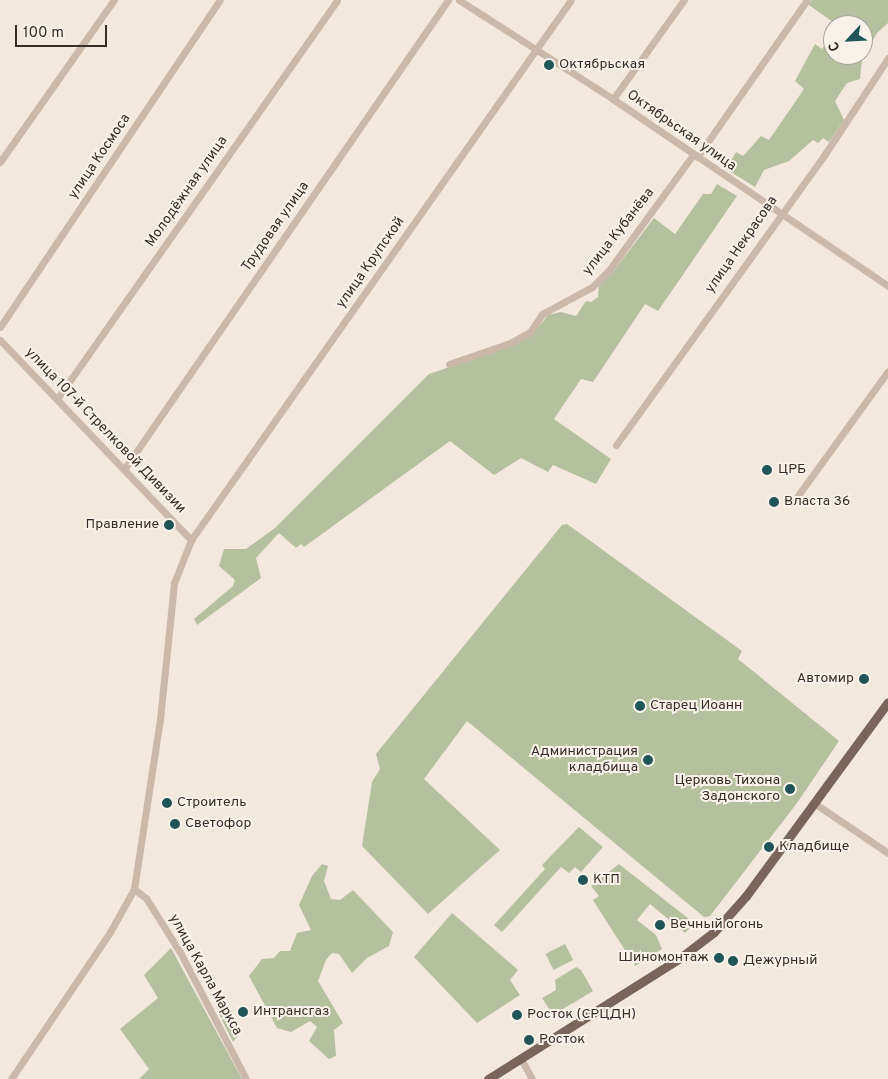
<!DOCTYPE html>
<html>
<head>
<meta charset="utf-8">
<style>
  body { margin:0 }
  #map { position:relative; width:888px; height:1079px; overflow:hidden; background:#f2e8de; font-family:Overpass,sans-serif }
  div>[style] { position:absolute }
  .green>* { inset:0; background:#b5c19e; transform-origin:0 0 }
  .minor>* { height:7px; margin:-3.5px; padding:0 3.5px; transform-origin:3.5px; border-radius:3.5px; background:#cab8aa }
  .major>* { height:9px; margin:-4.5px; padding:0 4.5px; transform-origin:4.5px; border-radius:4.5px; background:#79655b }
  .dots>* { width:14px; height:14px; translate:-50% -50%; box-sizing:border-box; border:2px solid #f9f2ea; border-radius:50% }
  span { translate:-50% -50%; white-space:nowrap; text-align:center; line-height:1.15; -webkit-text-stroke:4px #f9f2ea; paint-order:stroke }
  .poi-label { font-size:14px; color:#372e29 }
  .left { translate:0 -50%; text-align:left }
  .right { translate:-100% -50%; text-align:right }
  .street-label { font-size:14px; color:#372e29 }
  .north { position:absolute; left:823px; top:15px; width:50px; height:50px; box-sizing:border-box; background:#f9f2ea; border:1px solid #aba49d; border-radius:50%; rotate:245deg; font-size:14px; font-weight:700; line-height:20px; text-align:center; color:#372e29 }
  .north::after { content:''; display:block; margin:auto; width:18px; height:22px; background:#205558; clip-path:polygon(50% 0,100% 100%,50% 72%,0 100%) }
  .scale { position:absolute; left:15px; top:25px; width:92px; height:22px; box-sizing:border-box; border:2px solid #372e29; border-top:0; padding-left:6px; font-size:15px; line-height:18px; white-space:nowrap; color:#372e29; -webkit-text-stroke:4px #f9f2ea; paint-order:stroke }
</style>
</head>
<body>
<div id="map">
  <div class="green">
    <div style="clip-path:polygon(812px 0,888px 0,888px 23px,877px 33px,862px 59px,860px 79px,847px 83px,835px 101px,844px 120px,829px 142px,823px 138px,818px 143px,813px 140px,789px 161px,764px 170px,755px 187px,726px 169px,736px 152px,743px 156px,761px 136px,769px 140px,804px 89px,795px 81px,815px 44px,822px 49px,833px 33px,833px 55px,863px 55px,863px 25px,837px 25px,809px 5px)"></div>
    <div style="clip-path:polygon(717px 184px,737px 196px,658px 311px,645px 304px,593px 382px,581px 379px,554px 419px,611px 459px,596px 484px,553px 465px,548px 472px,521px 458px,494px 475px,450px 441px,304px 547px,301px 544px,296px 548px,279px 533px,256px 558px,261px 578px,197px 625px,194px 619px,233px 586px,235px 580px,219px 566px,224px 549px,246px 549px,275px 528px,429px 374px,511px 346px,533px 334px,548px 315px,561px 312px,576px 316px,586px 301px,591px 302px,598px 297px,599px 284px,612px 273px,654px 218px,675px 234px,703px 194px,711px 194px)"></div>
    <div style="clip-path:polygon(567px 524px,742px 651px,738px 659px,839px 741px,797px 803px,710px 916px,704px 917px,467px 721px,424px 779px,500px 850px,428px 914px,362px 846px,372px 782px,380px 769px,376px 754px,562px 525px)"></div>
    <div style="clip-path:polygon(579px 827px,603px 847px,581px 872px,575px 867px,569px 873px,561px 867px,502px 932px,494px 925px,545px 869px,542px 865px)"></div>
    <div style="clip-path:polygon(322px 864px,328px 866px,324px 881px,331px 899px,340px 900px,353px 890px,393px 932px,389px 946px,367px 958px,352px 973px,339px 954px,332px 953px,326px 960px,318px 981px,343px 1023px,334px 1030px,336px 1056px,329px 1059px,309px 1041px,317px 1027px,310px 1021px,291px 1032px,277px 1028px,249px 976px,262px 959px,274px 958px,280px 951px,290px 951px,297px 933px,311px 930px,299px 905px,312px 876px)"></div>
    <div style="clip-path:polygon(619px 864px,694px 923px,685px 933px,650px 904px,637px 920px,656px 935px,662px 949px,635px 966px,593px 900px,599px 896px,591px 886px)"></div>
    <div style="clip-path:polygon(452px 913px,518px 970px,510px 980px,520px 995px,477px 1023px,414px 957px)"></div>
    <div style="left:565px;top:944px;width:18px;height:22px;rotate:63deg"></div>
    <div style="clip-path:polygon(171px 948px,242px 1079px,139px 1079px,149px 1069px,120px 1029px,158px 998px,144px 975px)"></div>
    <div style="clip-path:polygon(576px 967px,581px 970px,593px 991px,553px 1015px,542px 998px,556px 990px,555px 980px)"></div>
    <div style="clip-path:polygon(231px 1009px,240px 1033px,233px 1042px,218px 1012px)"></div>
  </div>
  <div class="minor">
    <div style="left:459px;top:0;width:183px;rotate:32.7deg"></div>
    <div style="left:613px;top:99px;width:333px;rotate:34.2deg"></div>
    <div style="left:613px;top:99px;width:122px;rotate:-54.4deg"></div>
    <div style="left:697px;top:157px;width:192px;rotate:-55deg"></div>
    <div style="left:0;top:162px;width:198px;rotate:-54.9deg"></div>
    <div style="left:0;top:327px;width:394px;rotate:-56.1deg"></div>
    <div style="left:0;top:340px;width:277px;rotate:46.3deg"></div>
    <div style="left:449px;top:364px;width:65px;rotate:-19deg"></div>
    <div style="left:510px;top:343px;width:23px;rotate:-29deg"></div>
    <div style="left:530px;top:332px;width:22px;rotate:-56deg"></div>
    <div style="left:542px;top:314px;width:57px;rotate:-28.4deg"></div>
    <div style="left:592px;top:287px;width:24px;rotate:-45deg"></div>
    <div style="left:609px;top:270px;width:142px;rotate:-53.9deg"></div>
    <div style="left:57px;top:399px;width:487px;rotate:-54.9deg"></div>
    <div style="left:616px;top:445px;width:358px;rotate:-54.3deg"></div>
    <div style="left:825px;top:154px;width:115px;rotate:-56.7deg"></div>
    <div style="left:125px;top:468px;width:569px;rotate:-55.39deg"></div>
    <div style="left:794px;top:501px;width:160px;rotate:-54.1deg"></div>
    <div style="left:814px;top:803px;width:89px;rotate:34deg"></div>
    <div style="left:134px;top:889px;width:15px;rotate:37deg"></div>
    <div style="left:146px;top:898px;width:66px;rotate:58deg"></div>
    <div style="left:181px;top:954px;width:141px;rotate:62.5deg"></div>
    <div style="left:521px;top:1059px;width:23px;rotate:61deg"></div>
    <div style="left:11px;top:1079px;width:177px;rotate:-56deg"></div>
    <div style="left:110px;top:932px;width:49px;rotate:-60.8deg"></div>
    <div style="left:134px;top:889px;width:172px;rotate:-81.3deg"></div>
    <div style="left:160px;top:719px;width:137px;rotate:-84.1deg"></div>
    <div style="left:174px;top:583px;width:46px;rotate:-68.4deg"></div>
    <div style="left:191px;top:540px;width:660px;rotate:-54.87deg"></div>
  </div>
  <div class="major">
    <div style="left:488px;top:1079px;width:227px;rotate:-32.2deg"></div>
    <div style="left:680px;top:958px;width:43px;rotate:-37.4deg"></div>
    <div style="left:714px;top:932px;width:48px;rotate:-48.4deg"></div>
    <div style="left:746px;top:896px;width:240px;rotate:-53.8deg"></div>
  </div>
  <div class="dots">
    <div style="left:549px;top:65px;background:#205558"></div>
    <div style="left:767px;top:470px;background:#205558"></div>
    <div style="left:774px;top:502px;background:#205558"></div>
    <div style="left:169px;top:525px;background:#205558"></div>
    <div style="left:864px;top:679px;background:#205558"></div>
    <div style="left:640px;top:706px;background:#205558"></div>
    <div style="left:648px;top:760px;background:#205558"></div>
    <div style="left:790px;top:789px;background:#205558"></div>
    <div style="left:167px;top:803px;background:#205558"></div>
    <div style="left:175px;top:824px;background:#205558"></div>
    <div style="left:769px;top:847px;background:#205558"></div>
    <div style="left:583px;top:880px;background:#205558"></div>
    <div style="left:660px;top:925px;background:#205558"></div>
    <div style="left:719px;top:958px;background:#205558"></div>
    <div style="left:733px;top:961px;background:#205558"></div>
    <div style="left:243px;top:1012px;background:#205558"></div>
    <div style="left:517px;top:1015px;background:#205558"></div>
    <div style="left:529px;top:1040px;background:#205558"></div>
  </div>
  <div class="poi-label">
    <span class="left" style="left:559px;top:65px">Октябрьская</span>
    <span class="left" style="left:778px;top:470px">ЦРБ</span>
    <span class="left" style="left:784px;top:502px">Власта 36</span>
    <span class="right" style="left:159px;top:525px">Правление</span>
    <span class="right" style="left:854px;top:679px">Автомир</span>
    <span class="left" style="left:650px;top:706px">Старец Иоанн</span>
    <span class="right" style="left:638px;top:760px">Администрация<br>кладбища</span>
    <span class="right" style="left:780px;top:789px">Церковь Тихона<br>Задонского</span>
    <span class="left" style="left:177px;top:803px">Строитель</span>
    <span class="left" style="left:185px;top:824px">Светофор</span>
    <span class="left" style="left:779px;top:847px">Кладбище</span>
    <span class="left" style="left:593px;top:880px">КТП</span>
    <span class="left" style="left:670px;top:925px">Вечный огонь</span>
    <span class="right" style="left:709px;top:958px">Шиномонтаж</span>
    <span class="left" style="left:743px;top:961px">Дежурный</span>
    <span class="left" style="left:253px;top:1012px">Интрансгаз</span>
    <span class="left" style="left:527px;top:1015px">Росток (СРЦДН)</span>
    <span class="left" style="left:539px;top:1040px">Росток</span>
  </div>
  <div class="street-label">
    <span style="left:681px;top:131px;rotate:35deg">Октябрьская улица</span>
    <span style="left:100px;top:157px;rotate:-56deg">улица Космоса</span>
    <span style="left:187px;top:192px;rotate:-55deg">Молодёжная улица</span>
    <span style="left:276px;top:227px;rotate:-55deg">Трудовая улица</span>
    <span style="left:619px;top:232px;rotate:-52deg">улица Кубанёва</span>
    <span style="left:742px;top:245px;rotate:-55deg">улица Некрасова</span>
    <span style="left:371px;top:263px;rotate:-55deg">улица Крупской</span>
    <span style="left:105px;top:431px;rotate:46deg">улица 107-й Стрелковой Дивизии</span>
    <span style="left:205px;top:975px;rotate:61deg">улица Карла Маркса</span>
  </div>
  <div class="north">С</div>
  <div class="scale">100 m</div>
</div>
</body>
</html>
